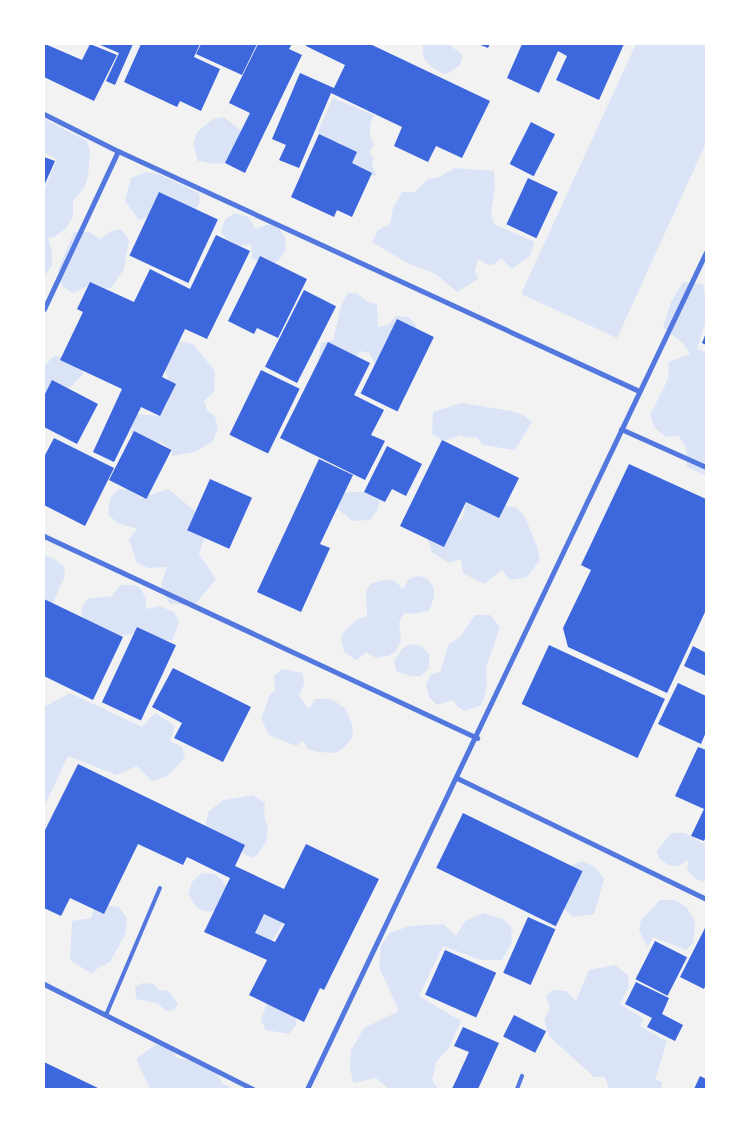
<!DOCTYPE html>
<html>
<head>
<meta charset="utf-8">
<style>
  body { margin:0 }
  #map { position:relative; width:750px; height:1133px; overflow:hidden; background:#f2f2f2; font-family:Roboto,sans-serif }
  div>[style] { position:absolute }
  .green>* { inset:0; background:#dbe4f7 }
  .building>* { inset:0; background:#3d67dc; transform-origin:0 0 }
  .service>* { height:4px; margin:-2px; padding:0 2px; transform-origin:2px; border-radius:2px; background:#5277de }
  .minor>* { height:5px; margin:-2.5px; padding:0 2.5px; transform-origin:2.5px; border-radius:2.5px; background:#5277de }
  span { translate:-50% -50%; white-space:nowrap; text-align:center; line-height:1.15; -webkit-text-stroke:4px #fff; paint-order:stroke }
  .frame { position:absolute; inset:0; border:45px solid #fff; pointer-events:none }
</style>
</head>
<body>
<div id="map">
  <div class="green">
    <div style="clip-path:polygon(422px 44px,449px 44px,463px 56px,460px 65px,449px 73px,444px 74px,433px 68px,424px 59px)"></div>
    <div style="clip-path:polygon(636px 44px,706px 44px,706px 143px,617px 338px,521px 294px)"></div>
    <div style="clip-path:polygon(333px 98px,374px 115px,370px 124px,370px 136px,374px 145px,369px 152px,374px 158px,372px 165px,376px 175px,366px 177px,346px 162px,351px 151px,339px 142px,321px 139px,318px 131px)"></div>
    <div style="clip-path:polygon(224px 117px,241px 131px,238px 154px,233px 162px,215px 164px,198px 161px,193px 144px,197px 132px,213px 119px)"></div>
    <div style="clip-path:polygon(44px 119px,87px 141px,90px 152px,88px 177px,84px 188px,73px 201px,73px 217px,65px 229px,54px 237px,48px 238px,52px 252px,52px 266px,44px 277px,44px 191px,57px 159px,44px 153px)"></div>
    <div style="clip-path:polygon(455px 168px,494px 171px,495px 188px,491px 213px,494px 224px,535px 242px,530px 256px,512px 269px,501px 258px,495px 264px,488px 265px,478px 259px,475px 270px,478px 279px,457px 292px,436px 274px,409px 264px,372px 242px,378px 230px,390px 224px,393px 208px,402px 192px,415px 192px,428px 179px,439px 177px)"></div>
    <div style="clip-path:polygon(146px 172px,158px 174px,199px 193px,200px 202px,194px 212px,149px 216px,139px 220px,125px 201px,131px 178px)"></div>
    <div style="clip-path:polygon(234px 213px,248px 217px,256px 229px,266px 225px,276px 224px,285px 237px,286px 249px,282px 256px,273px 266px,263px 264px,252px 258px,251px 244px,240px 246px,227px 239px,221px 232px,225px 220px)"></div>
    <div style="clip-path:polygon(121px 229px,129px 240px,124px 269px,111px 288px,104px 289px,90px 285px,73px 293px,62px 286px,58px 270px,74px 232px,89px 232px,100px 239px,111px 231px)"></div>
    <div style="clip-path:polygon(683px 282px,703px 284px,706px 300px,706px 321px,697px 349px,706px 352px,706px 476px,687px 467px,686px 448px,679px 436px,666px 437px,655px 428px,650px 415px,668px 379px,669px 362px,690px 354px,684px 344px,663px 327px,671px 302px)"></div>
    <div style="clip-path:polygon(348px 293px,356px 293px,368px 302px,377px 304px,378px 327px,388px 325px,396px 316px,409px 317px,417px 326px,412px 333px,403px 377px,375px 364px,369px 353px,360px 351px,343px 374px,318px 364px,321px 343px,333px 340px,342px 303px)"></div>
    <div style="clip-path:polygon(178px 341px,193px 344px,215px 371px,214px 392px,204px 401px,207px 410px,215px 416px,218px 428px,213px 441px,195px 452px,172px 456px,172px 450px,161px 442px,149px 443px,135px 439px,131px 434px,132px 418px,138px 414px,159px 416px,167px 405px,170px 386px,162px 360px)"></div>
    <div style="clip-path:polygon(54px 356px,72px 357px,80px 363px,83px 374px,70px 388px,55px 386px,44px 408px,44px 366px)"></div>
    <div style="clip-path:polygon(461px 403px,512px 411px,523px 415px,532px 422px,515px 450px,483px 445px,476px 437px,468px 438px,461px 435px,443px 441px,432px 434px,433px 412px)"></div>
    <div style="clip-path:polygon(118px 489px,129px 490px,142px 498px,168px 489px,195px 511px,206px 534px,199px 554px,216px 579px,194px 606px,169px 603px,161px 585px,167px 567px,148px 568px,137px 563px,129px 540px,137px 529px,118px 523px,108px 515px,110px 498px)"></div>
    <div style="clip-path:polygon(350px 492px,364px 492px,380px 500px,377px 510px,370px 520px,352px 521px,332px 504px,335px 493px)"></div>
    <div style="clip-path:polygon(466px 502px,515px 507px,524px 515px,537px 546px,540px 560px,527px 577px,510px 580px,502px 570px,484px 584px,463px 573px,461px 559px,449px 563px,432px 552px,426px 535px,452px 517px,459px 522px,463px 517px)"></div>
    <div style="clip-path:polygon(44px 555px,53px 558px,65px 567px,64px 578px,52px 605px,44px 602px)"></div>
    <div style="clip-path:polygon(418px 576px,427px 578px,434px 588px,434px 597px,429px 611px,413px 614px,404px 613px,399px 623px,401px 640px,396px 651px,388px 656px,376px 658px,366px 652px,356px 660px,344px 652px,341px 639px,344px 631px,358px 619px,367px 616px,366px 590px,372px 583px,386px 580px,395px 581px,403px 589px,409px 579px)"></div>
    <div style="clip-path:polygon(120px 585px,134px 585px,140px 588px,146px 598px,146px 609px,159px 606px,174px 612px,179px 622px,172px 641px,152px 638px,141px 632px,110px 638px,85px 626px,81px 610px,87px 599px,112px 596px)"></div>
    <div style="clip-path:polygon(475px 615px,490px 615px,500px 627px,486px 668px,487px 684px,484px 699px,480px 706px,464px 711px,457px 706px,453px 700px,437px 705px,429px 697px,426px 685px,431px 674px,440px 672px,449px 644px,460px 637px)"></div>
    <div style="clip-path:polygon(410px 644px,421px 646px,429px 654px,429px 668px,421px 676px,411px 676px,396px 671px,394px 661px,402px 649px)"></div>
    <div style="clip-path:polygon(282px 669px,303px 673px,304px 684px,299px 696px,309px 709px,315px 699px,331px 699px,345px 708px,352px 724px,353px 736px,344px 748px,335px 753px,319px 752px,308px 749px,303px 741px,296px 746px,269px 735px,261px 719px,270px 694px,275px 690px,274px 676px)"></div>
    <div style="clip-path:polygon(70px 693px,142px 727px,155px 713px,175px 726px,170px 741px,182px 747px,185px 757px,168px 776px,152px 781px,137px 766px,117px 775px,68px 756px,44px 807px,44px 707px)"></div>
    <div style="clip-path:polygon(253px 795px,265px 803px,264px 816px,268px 827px,266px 842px,257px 855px,251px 858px,205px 828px,208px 812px,223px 800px)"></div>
    <div style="clip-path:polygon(671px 833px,685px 833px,704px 844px,706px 841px,706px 882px,696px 879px,687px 870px,688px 860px,679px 866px,668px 865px,659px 858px,657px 851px)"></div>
    <div style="clip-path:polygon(582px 861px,595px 867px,604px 879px,594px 914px,573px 917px,556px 902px,562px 870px)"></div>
    <div style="clip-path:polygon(202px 873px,214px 874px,221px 879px,227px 888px,219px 909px,208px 912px,197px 908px,188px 894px,192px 882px)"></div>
    <div style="clip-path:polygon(660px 900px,675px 900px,687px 908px,695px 921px,693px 943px,686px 950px,653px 937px,648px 947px,642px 937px,639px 929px,641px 920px)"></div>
    <div style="clip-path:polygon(96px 904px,119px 907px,127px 918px,126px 933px,110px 962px,98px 968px,92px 974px,70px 960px,72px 921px,91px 918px)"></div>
    <div style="clip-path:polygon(264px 911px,285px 921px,270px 943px,252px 938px)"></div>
    <div style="clip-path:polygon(484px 913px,503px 919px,511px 926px,512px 942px,502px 960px,481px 960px,443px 946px,419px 996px,461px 1021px,449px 1048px,436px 1062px,432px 1080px,438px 1089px,389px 1089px,376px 1078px,353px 1083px,350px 1068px,351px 1050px,364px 1028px,399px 1011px,379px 967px,381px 945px,390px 933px,409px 926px,443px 924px,456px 936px,465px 921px)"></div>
    <div style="clip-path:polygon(615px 965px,628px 975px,629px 986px,620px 1004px,644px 1019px,640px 1026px,667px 1041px,655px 1080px,662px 1082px,661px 1089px,609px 1089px,605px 1077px,594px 1077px,549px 1036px,544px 1020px,550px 1008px,546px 997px,552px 990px,566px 991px,576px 1001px,589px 970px)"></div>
    <div style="clip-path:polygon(143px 983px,154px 984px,159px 990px,169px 991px,178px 1004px,174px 1010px,167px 1011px,156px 1003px,136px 999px,135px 987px)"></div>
    <div style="clip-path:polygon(267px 1003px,296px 1013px,296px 1025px,289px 1034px,266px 1030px,261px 1020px)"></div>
    <div style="clip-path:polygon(168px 1044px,177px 1058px,192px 1061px,217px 1074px,223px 1084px,234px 1089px,150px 1089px,136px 1059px,155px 1045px)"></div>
  </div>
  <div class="building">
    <div style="clip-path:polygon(45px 44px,82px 60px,90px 44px,117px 55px,94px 101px,44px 77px)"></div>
    <div style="clip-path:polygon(98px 44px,133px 44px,115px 85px,106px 81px,119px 53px)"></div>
    <div style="clip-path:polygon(141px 44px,200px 44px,194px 57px,220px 69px,201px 111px,180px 101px,177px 107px,124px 82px)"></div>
    <div style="clip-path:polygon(201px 44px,257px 44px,242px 75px,196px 54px)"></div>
    <div style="clip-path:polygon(258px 44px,292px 44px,289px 49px,302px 55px,245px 173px,225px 163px,250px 113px,229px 103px)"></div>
    <div style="clip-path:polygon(306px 44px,370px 44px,490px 101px,462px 158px,436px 146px,428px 162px,394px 146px,402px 127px,331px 93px,299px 168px,279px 160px,286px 145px,272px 139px,300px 73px,334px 88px,345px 65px,306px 46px)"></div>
    <div style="clip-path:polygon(478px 44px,490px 44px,488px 48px)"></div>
    <div style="clip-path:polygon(522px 44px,624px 44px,599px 100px,556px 80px,567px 56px,558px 51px,539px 93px,507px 78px)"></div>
    <div style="left:531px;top:122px;width:27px;height:47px;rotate:27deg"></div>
    <div style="clip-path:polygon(319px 134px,357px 152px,352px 163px,372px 173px,352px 217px,337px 210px,334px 217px,291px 197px)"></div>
    <div style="clip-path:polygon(44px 157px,55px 161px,44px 186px)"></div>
    <div style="left:528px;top:178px;width:33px;height:51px;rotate:25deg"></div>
    <div style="left:159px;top:192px;width:65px;height:70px;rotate:25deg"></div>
    <div style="clip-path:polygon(216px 235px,250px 251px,207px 339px,185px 329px,162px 377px,176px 384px,160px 416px,141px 407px,114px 462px,93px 452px,122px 389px,60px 360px,83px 312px,77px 309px,90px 282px,134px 302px,150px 269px,190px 289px)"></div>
    <div style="clip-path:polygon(260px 256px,307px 279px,278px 338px,257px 328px,254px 334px,228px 321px)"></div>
    <div style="left:304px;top:290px;width:36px;height:86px;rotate:27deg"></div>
    <div style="left:397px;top:319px;width:41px;height:83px;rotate:26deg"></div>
    <div style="clip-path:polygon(706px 333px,706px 345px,702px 343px)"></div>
    <div style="clip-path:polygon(328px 342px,370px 363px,354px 395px,384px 410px,371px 435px,385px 441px,365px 480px,280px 438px)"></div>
    <div style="left:261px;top:370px;width:43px;height:72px;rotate:26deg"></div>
    <div style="clip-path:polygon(52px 380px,98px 404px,77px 444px,44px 427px,44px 396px)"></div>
    <div style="left:134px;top:431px;width:42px;height:55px;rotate:27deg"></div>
    <div style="clip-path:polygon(54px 438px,114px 468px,85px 526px,44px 505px,44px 457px)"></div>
    <div style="clip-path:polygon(442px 440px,519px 478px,499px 518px,466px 502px,444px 547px,400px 526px)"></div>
    <div style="clip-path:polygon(387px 446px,422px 464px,406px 496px,392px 489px,385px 502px,364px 492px)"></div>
    <div style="clip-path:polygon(319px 459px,353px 475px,320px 544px,330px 548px,301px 612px,257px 592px)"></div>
    <div style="clip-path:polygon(629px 464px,706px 499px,706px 610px,667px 693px,568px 647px,563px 628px,591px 570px,581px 565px)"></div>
    <div style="left:210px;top:479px;width:46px;height:56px;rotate:24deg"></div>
    <div style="clip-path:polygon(44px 599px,123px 637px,93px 700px,44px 676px)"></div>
    <div style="left:137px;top:627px;width:43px;height:83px;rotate:25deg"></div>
    <div style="left:549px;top:645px;width:128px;height:65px;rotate:25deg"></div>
    <div style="clip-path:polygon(693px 646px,706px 653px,706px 676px,684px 666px)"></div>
    <div style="clip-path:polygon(173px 668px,251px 707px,223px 762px,174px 738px,182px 723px,152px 707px)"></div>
    <div style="clip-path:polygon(678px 683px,706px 696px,706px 732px,701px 744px,658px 724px)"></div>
    <div style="clip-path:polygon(698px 747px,706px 750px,706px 836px,704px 841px,691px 836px,704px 809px,675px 796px)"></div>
    <div style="clip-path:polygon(evenodd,78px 764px,245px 845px,235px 866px,284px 889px,306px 844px,379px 879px,324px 990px,320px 988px,304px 1022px,249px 995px,267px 960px,204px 932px,230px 878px,187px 857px,183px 865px,138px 844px,104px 914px,70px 898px,61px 916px,44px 908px,44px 832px,78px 764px,264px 914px,285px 924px,275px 942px,255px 933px,264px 914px)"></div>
    <div style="left:463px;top:813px;width:133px;height:61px;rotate:26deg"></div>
    <div style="left:528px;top:917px;width:30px;height:61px;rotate:24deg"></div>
    <div style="clip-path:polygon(706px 926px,706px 984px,704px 989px,680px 977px)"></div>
    <div style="left:655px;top:941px;width:36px;height:43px;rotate:27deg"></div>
    <div style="left:445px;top:950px;width:56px;height:49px;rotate:24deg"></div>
    <div style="clip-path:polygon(636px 982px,669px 998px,662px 1014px,683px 1025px,675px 1041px,647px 1027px,652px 1018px,625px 1004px)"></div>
    <div style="left:514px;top:1015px;width:36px;height:24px;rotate:27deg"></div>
    <div style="clip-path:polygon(463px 1027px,499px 1043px,478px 1089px,452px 1089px,469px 1052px,454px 1046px)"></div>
    <div style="clip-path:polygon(44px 1062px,100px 1089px,44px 1089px)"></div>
    <div style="clip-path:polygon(700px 1076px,706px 1079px,706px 1089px,694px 1089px)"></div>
  </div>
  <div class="service">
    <div style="left:106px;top:1015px;width:138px;rotate:-67deg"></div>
    <div style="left:517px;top:1089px;width:14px;rotate:-69deg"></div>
  </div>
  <div class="minor">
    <div style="left:44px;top:114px;width:83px;rotate:26.6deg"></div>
    <div style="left:118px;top:151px;width:574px;rotate:24.73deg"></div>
    <div style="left:44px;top:309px;width:174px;rotate:-64.9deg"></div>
    <div style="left:621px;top:429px;width:93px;rotate:24.1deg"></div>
    <div style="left:44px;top:536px;width:478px;rotate:25deg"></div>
    <div style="left:457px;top:778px;width:277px;rotate:25.9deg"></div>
    <div style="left:44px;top:984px;width:234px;rotate:26.7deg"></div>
    <div style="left:307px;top:1089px;width:927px;rotate:-64.51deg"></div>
  </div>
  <div class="frame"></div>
</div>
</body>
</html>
